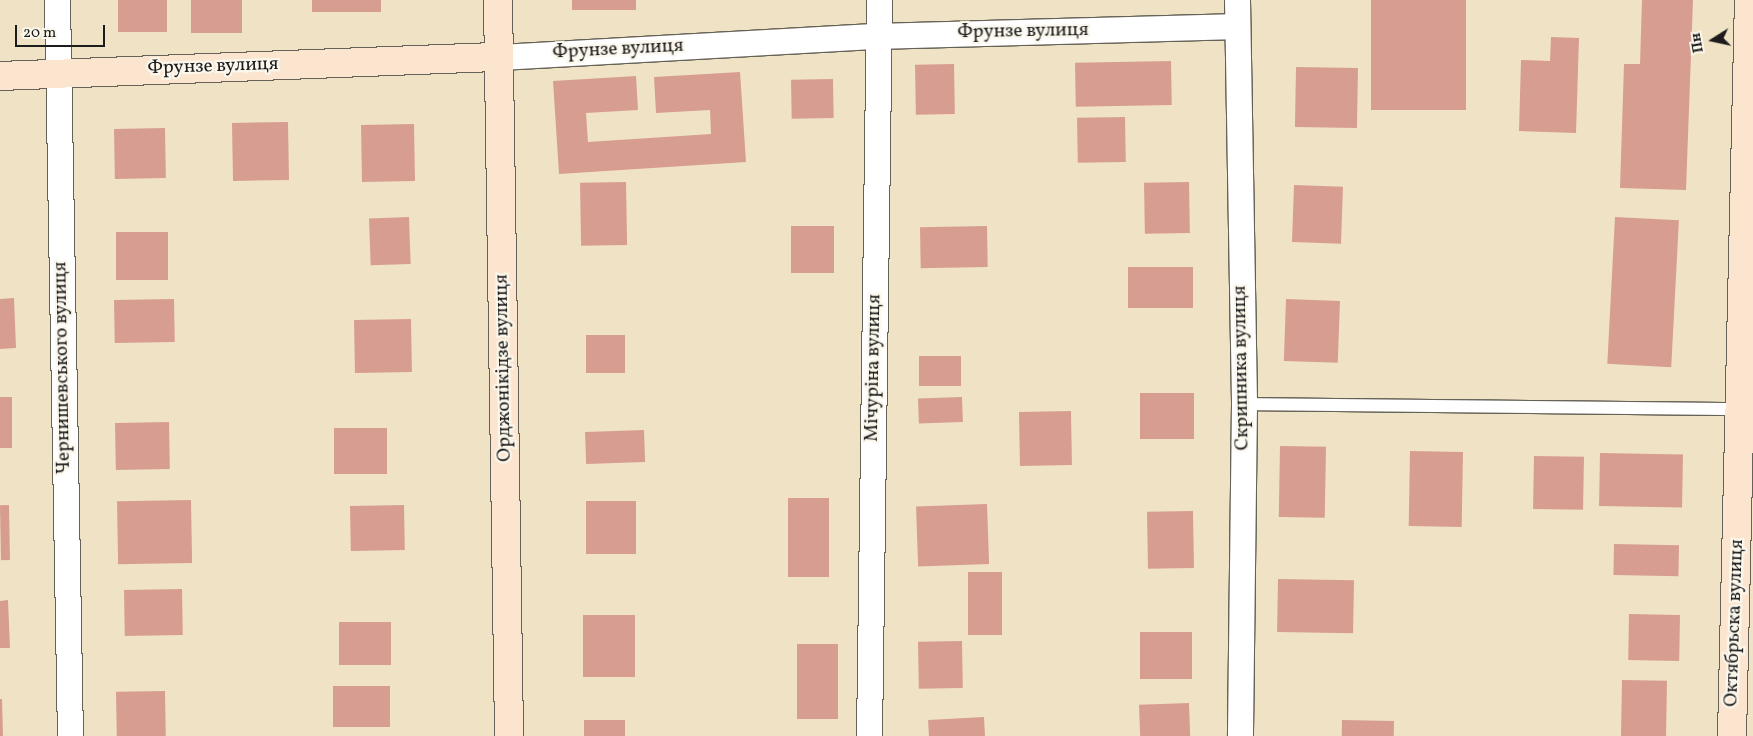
<!DOCTYPE html>
<html>
<head>
<meta charset="utf-8">
<style>
  body { margin:0 }
  #map { position:relative; width:1753px; height:736px; overflow:hidden; background:#f0e3c5; font-family:Vollkorn,serif }
  div>[style] { position:absolute }
  .building>* { inset:0; background:#d79d91; transform-origin:0 0 }
  .roads { filter:drop-shadow(1px 0 #666257) drop-shadow(-1px 0 #666257) drop-shadow(0 1px #666257) drop-shadow(0 -1px #666257) }
  .lane>* { height:12px; margin:-6px; padding:0 6px; transform-origin:6px; border-radius:6px; background:#fff }
  .street>* { height:25px; margin:-12.5px; padding:0 12.5px; transform-origin:12.5px; border-radius:12.5px; background:#fff }
  .secondary>* { height:28px; margin:-14px; padding:0 14px; transform-origin:14px; border-radius:14px; background:#fbe5cf }
  span { translate:-50% -50%; white-space:nowrap; text-align:center; line-height:1.15; -webkit-text-stroke:4.5px #fbf7ec; paint-order:stroke }
  .street-label { font-size:19px; color:#1c1c1c }
  .north { position:absolute; left:1688px; top:15px; width:50px; height:50px; -webkit-text-stroke:4px #fbf7ec; paint-order:stroke; rotate:260deg; font-size:14px; font-weight:700; line-height:20px; text-align:center; color:#1c1c1c }
  .north::after { content:''; display:block; margin:auto; width:18px; height:22px; background:#1c1c1c; clip-path:polygon(50% 0,100% 100%,50% 72%,0 100%) }
  .scale { position:absolute; left:15px; top:25px; width:90px; height:22px; box-sizing:border-box; border:2px solid #1c1c1c; border-top:0; padding-left:6px; font-size:15px; line-height:18px; white-space:nowrap; color:#1c1c1c; -webkit-text-stroke:4px #fbf7ec; paint-order:stroke }
</style>
</head>
<body>
<div id="map">
  <div class="building">
    <div style="left:118px;top:0;width:49px;height:32px"></div>
    <div style="left:191px;top:0;width:51px;height:33px"></div>
    <div style="left:312px;top:0;width:69px;height:12px"></div>
    <div style="left:572px;top:0;width:64px;height:10px"></div>
    <div style="left:1371px;top:0;width:95px;height:110px"></div>
    <div style="clip-path:polygon(1642px 0,1693px 0,1686px 190px,1620px 188px,1624px 64px,1640px 64px)"></div>
    <div style="clip-path:polygon(1551px 37px,1579px 38px,1576px 133px,1519px 131px,1521px 60px,1550px 61px)"></div>
    <div style="left:1171px;top:61px;width:44px;height:96px;rotate:89deg"></div>
    <div style="left:954px;top:64px;width:50px;height:39px;rotate:89deg"></div>
    <div style="left:1296px;top:67px;width:62px;height:60px;rotate:1deg"></div>
    <div style="clip-path:polygon(740px 72px,746px 162px,559px 174px,553px 81px,636px 76px,638px 110px,586px 113px,588px 142px,711px 134px,710px 110px,656px 113px,654px 77px)"></div>
    <div style="left:833px;top:79px;width:39px;height:42px;rotate:89deg"></div>
    <div style="left:1125px;top:117px;width:45px;height:48px;rotate:89deg"></div>
    <div style="left:288px;top:122px;width:58px;height:56px;rotate:89deg"></div>
    <div style="left:414px;top:124px;width:57px;height:53px;rotate:89deg"></div>
    <div style="left:165px;top:128px;width:50px;height:51px;rotate:89deg"></div>
    <div style="left:626px;top:182px;width:63px;height:46px;rotate:89deg"></div>
    <div style="left:1189px;top:182px;width:51px;height:45px;rotate:89deg"></div>
    <div style="left:1294px;top:185px;width:49px;height:57px;rotate:2deg"></div>
    <div style="left:409px;top:217px;width:47px;height:40px;rotate:88deg"></div>
    <div style="left:1615px;top:217px;width:64px;height:147px;rotate:3deg"></div>
    <div style="left:791px;top:226px;width:43px;height:47px"></div>
    <div style="left:987px;top:226px;width:41px;height:67px;rotate:89deg"></div>
    <div style="left:168px;top:232px;width:48px;height:52px;rotate:90deg"></div>
    <div style="left:1193px;top:267px;width:41px;height:65px;rotate:90deg"></div>
    <div style="clip-path:polygon(14px 298px,16px 348px,0 349px,0 299px)"></div>
    <div style="left:174px;top:299px;width:43px;height:60px;rotate:89deg"></div>
    <div style="left:1286px;top:299px;width:54px;height:62px;rotate:2deg"></div>
    <div style="left:411px;top:319px;width:53px;height:57px;rotate:89deg"></div>
    <div style="left:586px;top:335px;width:39px;height:38px"></div>
    <div style="left:961px;top:356px;width:30px;height:42px;rotate:90deg"></div>
    <div style="left:1194px;top:393px;width:46px;height:54px;rotate:90deg"></div>
    <div style="left:0;top:397px;width:12px;height:51px"></div>
    <div style="left:962px;top:397px;width:25px;height:44px;rotate:88deg"></div>
    <div style="left:1071px;top:411px;width:54px;height:52px;rotate:89deg"></div>
    <div style="left:169px;top:422px;width:47px;height:54px;rotate:89deg"></div>
    <div style="left:387px;top:428px;width:46px;height:53px;rotate:90deg"></div>
    <div style="left:644px;top:430px;width:32px;height:59px;rotate:88deg"></div>
    <div style="left:1280px;top:446px;width:46px;height:71px;rotate:1deg"></div>
    <div style="left:1410px;top:451px;width:53px;height:75px;rotate:1deg"></div>
    <div style="left:1600px;top:453px;width:83px;height:53px;rotate:1deg"></div>
    <div style="left:1534px;top:456px;width:50px;height:53px;rotate:1deg"></div>
    <div style="left:788px;top:498px;width:41px;height:79px"></div>
    <div style="left:191px;top:500px;width:63px;height:74px;rotate:89deg"></div>
    <div style="left:586px;top:501px;width:50px;height:53px"></div>
    <div style="left:987px;top:504px;width:60px;height:71px;rotate:88deg"></div>
    <div style="left:9px;top:505px;width:55px;height:9px;rotate:89deg"></div>
    <div style="left:404px;top:505px;width:45px;height:54px;rotate:89deg"></div>
    <div style="left:1193px;top:511px;width:57px;height:46px;rotate:89deg"></div>
    <div style="left:1614px;top:544px;width:65px;height:31px;rotate:1deg"></div>
    <div style="left:968px;top:572px;width:34px;height:63px"></div>
    <div style="left:1278px;top:579px;width:76px;height:53px;rotate:1deg"></div>
    <div style="left:182px;top:589px;width:46px;height:58px;rotate:89deg"></div>
    <div style="clip-path:polygon(8px 600px,10px 648px,0 648px,0 601px)"></div>
    <div style="left:1629px;top:614px;width:51px;height:46px;rotate:1deg"></div>
    <div style="left:583px;top:615px;width:52px;height:62px"></div>
    <div style="left:339px;top:622px;width:52px;height:43px"></div>
    <div style="left:1192px;top:632px;width:47px;height:52px;rotate:90deg"></div>
    <div style="left:962px;top:641px;width:47px;height:44px;rotate:89deg"></div>
    <div style="left:797px;top:644px;width:41px;height:75px"></div>
    <div style="left:1622px;top:680px;width:45px;height:56px;rotate:1deg"></div>
    <div style="left:333px;top:686px;width:57px;height:41px"></div>
    <div style="left:165px;top:691px;width:45px;height:49px;rotate:89deg"></div>
    <div style="clip-path:polygon(0 699px,2px 699px,3px 736px,0 736px)"></div>
    <div style="left:1189px;top:703px;width:33px;height:50px;rotate:88deg"></div>
    <div style="left:984px;top:717px;width:19px;height:56px;rotate:87deg"></div>
    <div style="left:584px;top:720px;width:41px;height:16px"></div>
    <div style="left:1342px;top:720px;width:52px;height:16px;rotate:1deg"></div>
  </div>
  <div class="roads">
    <div class="lane">
      <div style="left:1244px;top:404px;width:499px;rotate:0.6deg"></div>
    </div>
    <div class="street">
      <div style="left:57px;top:0;width:736px;rotate:88.99deg"></div>
      <div style="left:1237px;top:0;width:404px;rotate:89deg"></div>
      <div style="left:1244px;top:404px;width:332px;rotate:90.7deg"></div>
      <div style="left:499px;top:57px;width:380px;rotate:-3.2deg"></div>
      <div style="left:878px;top:36px;width:358px;rotate:-1.6deg"></div>
      <div style="left:869px;top:736px;width:736px;rotate:-89.22deg"></div>
    </div>
    <div class="secondary">
      <div style="left:498px;top:0;width:736px;rotate:89.14deg"></div>
      <div style="left:0;top:76px;width:499px;rotate:-2.2deg"></div>
      <div style="left:1732px;top:736px;width:736px;rotate:-88.68deg"></div>
    </div>
  </div>
  <div class="street-label">
    <span style="left:1023px;top:32px;rotate:-1deg">Фрунзе вулиця</span>
    <span style="left:618px;top:50px;rotate:-3deg">Фрунзе вулиця</span>
    <span style="left:213px;top:67px;rotate:-2deg">Фрунзе вулиця</span>
    <span style="left:63px;top:368px;rotate:-91deg">Чернишевського вулиця</span>
    <span style="left:504px;top:368px;rotate:-91deg">Орджонікідзе вулиця</span>
    <span style="left:874px;top:368px;rotate:-89deg">Мічуріна вулиця</span>
    <span style="left:1242px;top:368px;rotate:-91deg">Скрипника вулиця</span>
    <span style="left:1735px;top:623px;rotate:-88deg">Октябрьска вулиця</span>
  </div>
  <div class="north">Пн</div>
  <div class="scale">20 m</div>
</div>
</body>
</html>
